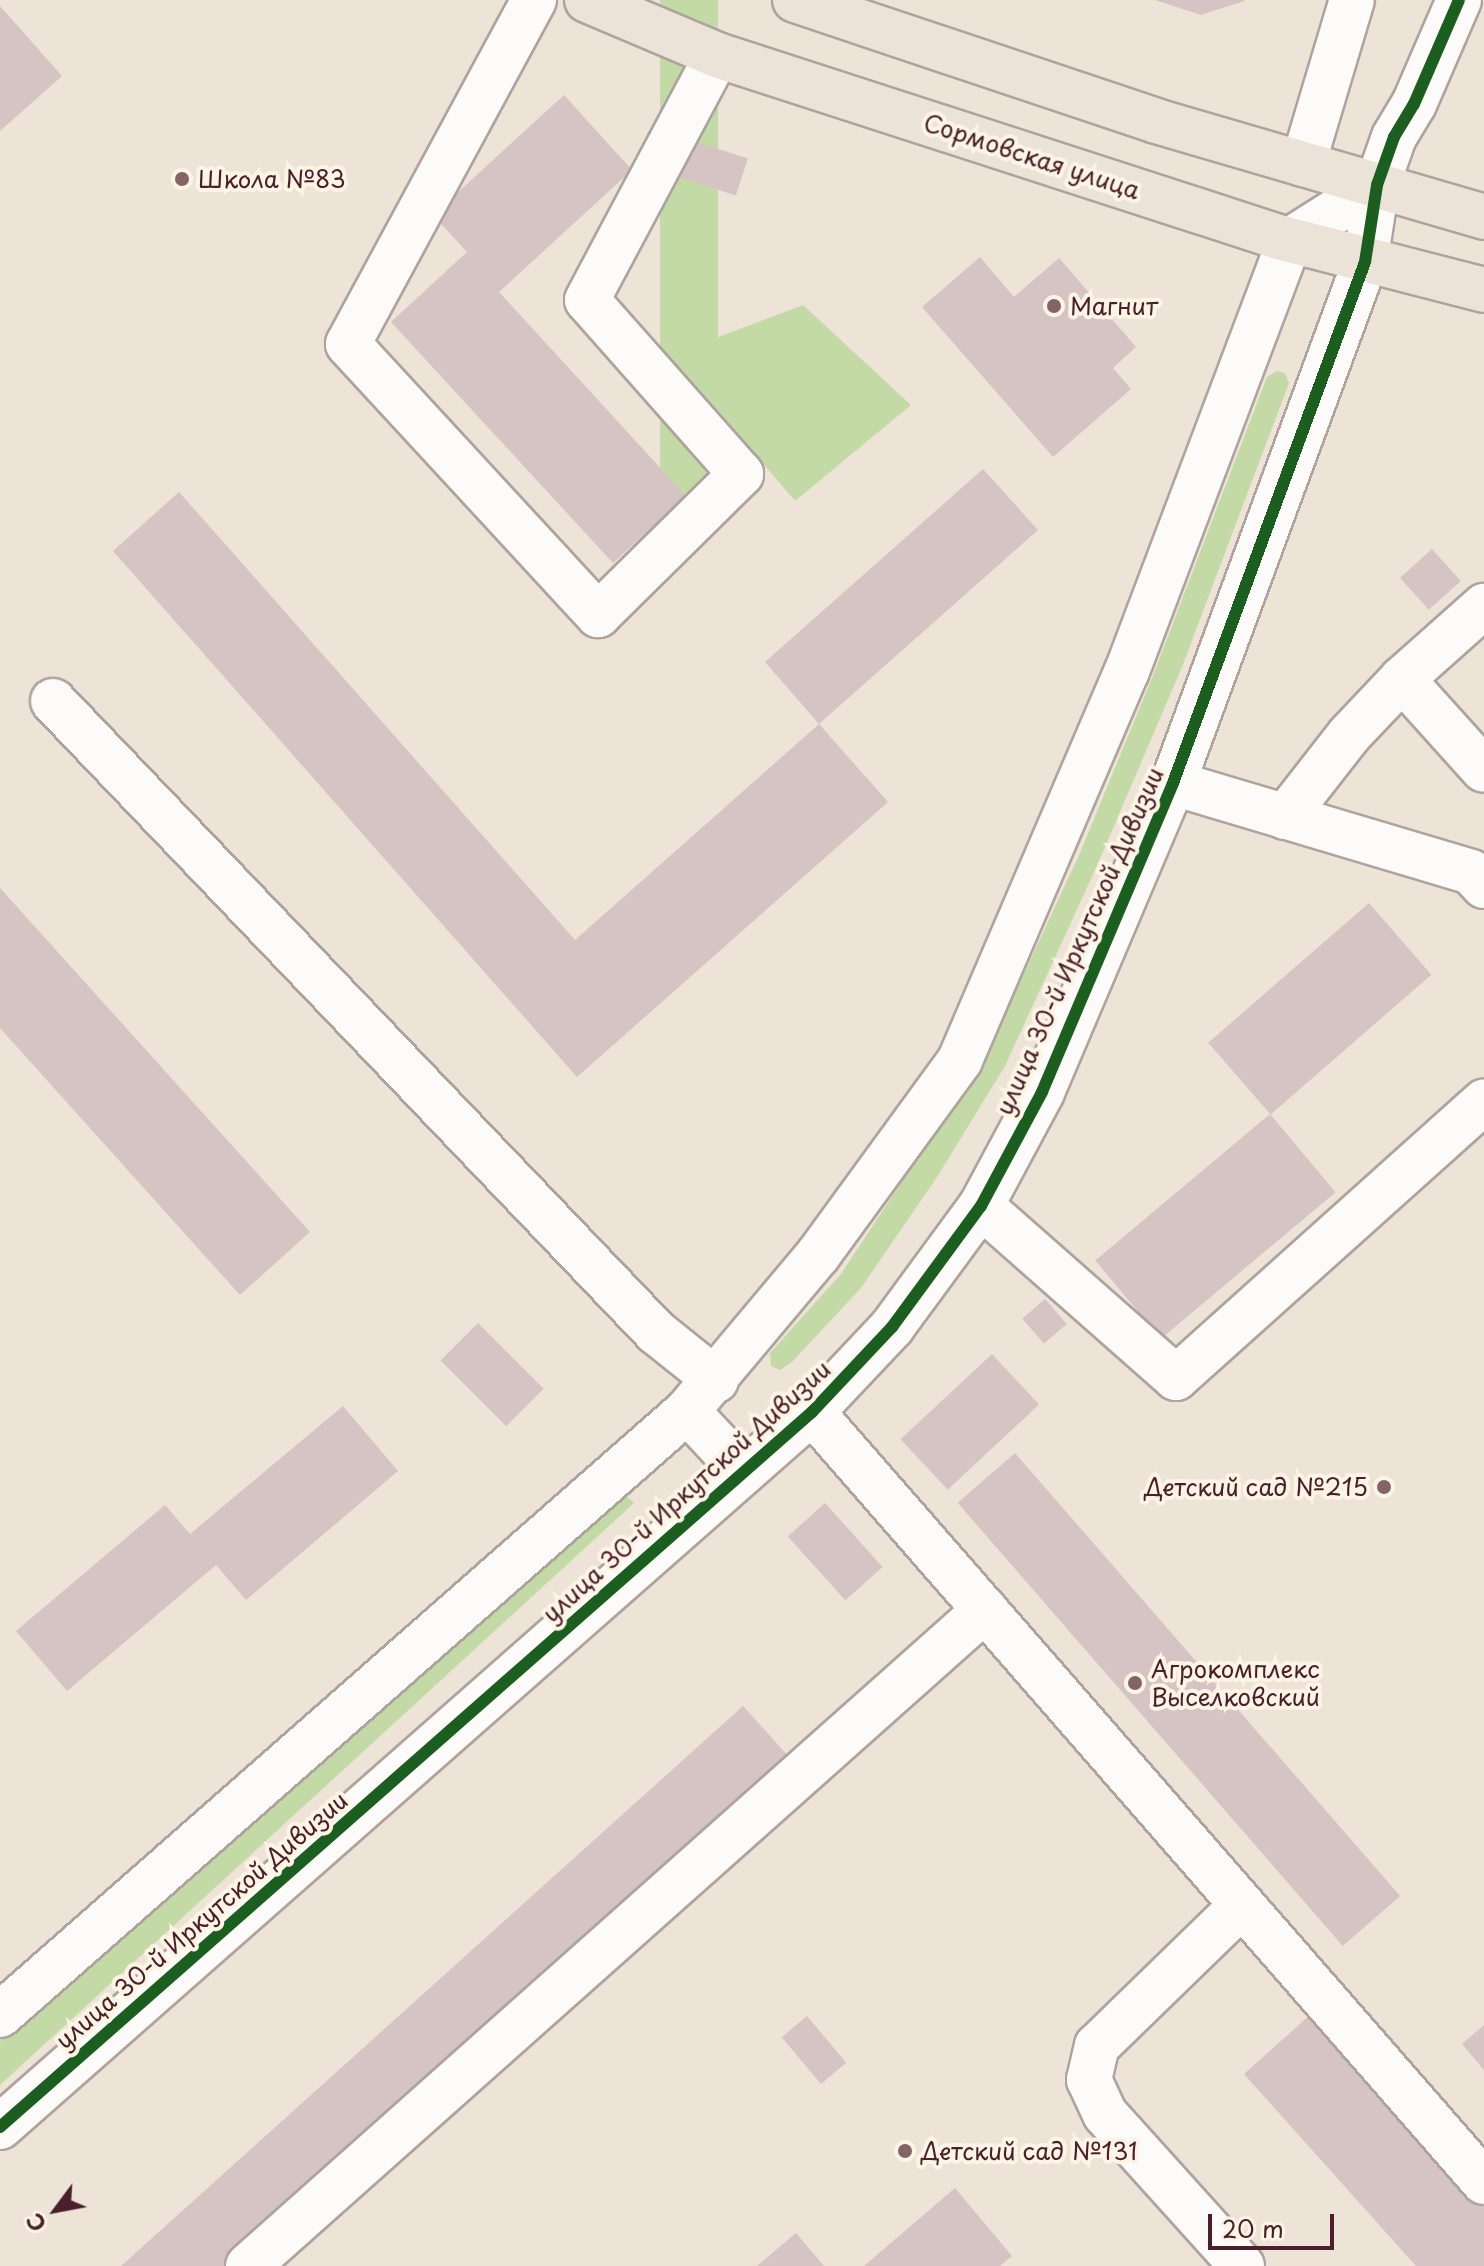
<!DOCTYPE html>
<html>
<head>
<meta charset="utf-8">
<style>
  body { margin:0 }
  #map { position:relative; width:1484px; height:2266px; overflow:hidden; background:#ede3d6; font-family:"Playpen Sans",sans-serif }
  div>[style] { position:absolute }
  .green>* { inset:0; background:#c3daa7; transform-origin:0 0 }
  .building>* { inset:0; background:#d6c3c4; transform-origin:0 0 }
  .roads { filter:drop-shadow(2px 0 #aea39d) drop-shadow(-2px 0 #aea39d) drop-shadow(0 2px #aea39d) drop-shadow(0 -2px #aea39d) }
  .minor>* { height:44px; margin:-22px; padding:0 22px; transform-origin:22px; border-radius:22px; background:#fcfbf9 }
  .major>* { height:44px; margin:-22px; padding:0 22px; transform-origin:22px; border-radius:22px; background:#ebe2d8 }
  .cycleway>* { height:12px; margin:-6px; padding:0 6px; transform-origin:6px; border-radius:6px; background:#1b5e20 }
  .dots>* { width:22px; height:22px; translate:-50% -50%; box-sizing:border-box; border:4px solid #fcf5e5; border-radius:50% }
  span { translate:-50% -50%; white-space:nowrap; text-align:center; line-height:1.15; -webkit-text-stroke:8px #fcf5e5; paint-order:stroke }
  .street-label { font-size:24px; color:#4a1f2b }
  .poi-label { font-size:24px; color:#4a1f2b }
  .left { translate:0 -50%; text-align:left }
  .right { translate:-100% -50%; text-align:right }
  .north { position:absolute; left:16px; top:2170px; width:80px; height:80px; -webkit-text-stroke:6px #fcf5e5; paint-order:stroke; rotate:238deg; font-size:22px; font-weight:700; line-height:32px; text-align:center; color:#4a1f2b }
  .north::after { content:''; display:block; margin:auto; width:28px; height:36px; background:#4a1f2b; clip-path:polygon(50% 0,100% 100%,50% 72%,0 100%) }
  .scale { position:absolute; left:1208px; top:2214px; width:126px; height:36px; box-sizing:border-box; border:4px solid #4a1f2b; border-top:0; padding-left:10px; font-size:24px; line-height:28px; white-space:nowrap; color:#4a1f2b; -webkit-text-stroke:6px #fcf5e5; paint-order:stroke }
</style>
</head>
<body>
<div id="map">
  <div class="green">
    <div style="left:660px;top:0;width:58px;height:496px"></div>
    <div style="clip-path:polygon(803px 305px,911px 405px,795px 501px,671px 355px)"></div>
    <div style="clip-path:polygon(1277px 371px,1285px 373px,1289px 383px,1182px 667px,1096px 868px,1005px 1066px,937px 1177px,861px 1288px,792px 1362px,780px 1370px,771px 1366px,770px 1353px,841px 1274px,988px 1051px,1080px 853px,1154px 673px,1267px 377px)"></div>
    <div style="clip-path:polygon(620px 1490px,634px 1503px,0 2085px,0 2041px)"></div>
  </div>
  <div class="building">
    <div style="clip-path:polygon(1155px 0,1244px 0,1244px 1px,1201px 15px)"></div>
    <div style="clip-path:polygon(0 6px,62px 76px,0 131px)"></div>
    <div style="clip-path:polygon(564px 95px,632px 170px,499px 292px,686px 496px,613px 563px,391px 322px,467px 252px,433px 215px)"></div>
    <div style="left:688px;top:139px;width:63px;height:39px;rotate:18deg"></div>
    <div style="clip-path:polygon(980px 257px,1014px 297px,1059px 258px,1136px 347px,1113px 368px,1131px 389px,1053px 457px,922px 307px)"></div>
    <div style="clip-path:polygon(983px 469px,1038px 530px,819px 724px,888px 802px,577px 1077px,113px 551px,179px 492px,575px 940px,819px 724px,765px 662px)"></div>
    <div style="left:1432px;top:549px;width:43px;height:43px;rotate:48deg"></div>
    <div style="clip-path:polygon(0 888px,310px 1232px,240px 1295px,0 1028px)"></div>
    <div style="left:1369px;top:903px;width:95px;height:213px;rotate:49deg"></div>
    <div style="left:1270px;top:1114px;width:102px;height:228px;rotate:50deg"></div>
    <div style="left:1045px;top:1299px;width:33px;height:30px;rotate:49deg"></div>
    <div style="left:478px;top:1323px;width:93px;height:53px;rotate:45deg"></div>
    <div style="left:992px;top:1354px;width:69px;height:125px;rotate:47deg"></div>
    <div style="clip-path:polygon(343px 1406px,398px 1471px,246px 1600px,216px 1565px,67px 1691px,16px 1631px,165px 1505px,190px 1534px)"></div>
    <div style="left:1015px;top:1453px;width:587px;height:76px;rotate:49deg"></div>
    <div style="left:825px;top:1503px;width:86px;height:50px;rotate:48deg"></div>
    <div style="left:743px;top:1706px;width:74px;height:847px;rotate:48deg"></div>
    <div style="clip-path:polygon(1311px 2014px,1484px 2208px,1484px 2266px,1416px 2266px,1244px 2074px)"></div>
    <div style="left:807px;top:2016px;width:61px;height:33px;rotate:50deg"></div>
    <div style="clip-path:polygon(1484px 2025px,1484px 2070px,1462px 2044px)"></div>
    <div style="clip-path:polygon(955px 2188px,1012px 2256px,1000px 2266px,864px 2266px)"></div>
    <div style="clip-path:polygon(796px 2233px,824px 2266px,757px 2266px)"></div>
  </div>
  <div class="roads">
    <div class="minor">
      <div style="left:534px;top:0;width:391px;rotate:118.4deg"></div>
      <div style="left:348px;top:344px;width:369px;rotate:47.3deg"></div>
      <div style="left:598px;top:615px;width:201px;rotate:-44.6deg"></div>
      <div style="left:741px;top:474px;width:232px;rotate:-131.5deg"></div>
      <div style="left:587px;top:300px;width:277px;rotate:-62deg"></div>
      <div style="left:1303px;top:164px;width:171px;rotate:-73.4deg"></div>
      <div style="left:1402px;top:679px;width:122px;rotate:48deg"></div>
      <div style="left:53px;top:701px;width:873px;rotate:46.3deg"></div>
      <div style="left:656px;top:1332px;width:77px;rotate:38.7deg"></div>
      <div style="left:1173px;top:783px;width:311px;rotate:16.6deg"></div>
      <div style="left:1471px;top:872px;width:19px;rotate:47deg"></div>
      <div style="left:1285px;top:817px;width:104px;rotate:-52deg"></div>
      <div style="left:1349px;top:735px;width:77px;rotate:-46.6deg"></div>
      <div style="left:1402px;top:679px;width:110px;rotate:-41.7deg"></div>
      <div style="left:981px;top:1206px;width:260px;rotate:41.4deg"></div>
      <div style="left:1176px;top:1378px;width:414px;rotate:-41.9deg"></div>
      <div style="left:687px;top:1411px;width:83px;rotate:46.9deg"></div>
      <div style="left:812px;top:1412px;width:1022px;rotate:48.89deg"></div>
      <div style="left:0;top:2015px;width:915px;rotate:-41.32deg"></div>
      <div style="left:687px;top:1411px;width:204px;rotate:-50deg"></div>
      <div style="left:818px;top:1255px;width:241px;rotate:-53.9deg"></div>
      <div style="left:960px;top:1060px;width:423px;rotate:-66.8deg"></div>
      <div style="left:1127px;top:671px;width:461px;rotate:-69.3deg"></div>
      <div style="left:1290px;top:240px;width:103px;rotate:-32.3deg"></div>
      <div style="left:0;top:2127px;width:1082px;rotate:-41.37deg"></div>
      <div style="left:812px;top:1412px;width:117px;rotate:-46.7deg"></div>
      <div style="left:892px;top:1327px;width:150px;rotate:-53.7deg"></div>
      <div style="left:981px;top:1206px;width:129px;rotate:-61.8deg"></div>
      <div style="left:1042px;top:1092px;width:336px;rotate:-67deg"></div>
      <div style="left:1173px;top:783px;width:555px;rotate:-69.77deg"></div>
      <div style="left:1365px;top:262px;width:78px;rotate:-81.1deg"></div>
      <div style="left:1377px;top:185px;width:51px;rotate:-70.5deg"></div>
      <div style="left:1394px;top:137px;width:39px;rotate:-59deg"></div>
      <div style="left:1414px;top:104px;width:113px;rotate:-66.6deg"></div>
      <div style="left:248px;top:2266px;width:987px;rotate:-41.67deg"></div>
      <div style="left:1242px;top:2266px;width:205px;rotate:-132deg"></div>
      <div style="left:1105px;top:2114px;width:38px;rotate:-115deg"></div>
      <div style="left:1089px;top:2080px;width:35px;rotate:-77deg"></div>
      <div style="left:1097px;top:2046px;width:202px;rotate:-44.2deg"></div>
    </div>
    <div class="major">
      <div style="left:587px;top:0;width:141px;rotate:22.9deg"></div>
      <div style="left:717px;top:55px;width:594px;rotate:17.95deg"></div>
      <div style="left:1282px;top:238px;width:209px;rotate:14.4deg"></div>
      <div style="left:795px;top:0;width:381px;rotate:18.5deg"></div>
      <div style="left:1156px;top:121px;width:342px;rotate:16.3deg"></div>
    </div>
  </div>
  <div class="cycleway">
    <div style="left:0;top:2127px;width:1082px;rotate:-41.37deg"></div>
    <div style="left:812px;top:1412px;width:117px;rotate:-46.7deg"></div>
    <div style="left:892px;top:1327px;width:150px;rotate:-53.7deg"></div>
    <div style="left:981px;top:1206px;width:129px;rotate:-61.8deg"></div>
    <div style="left:1042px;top:1092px;width:336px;rotate:-67deg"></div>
    <div style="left:1173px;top:783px;width:555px;rotate:-69.77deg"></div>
    <div style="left:1365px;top:262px;width:78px;rotate:-81.1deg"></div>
    <div style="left:1377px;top:185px;width:51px;rotate:-70.5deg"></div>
    <div style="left:1394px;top:137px;width:39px;rotate:-59deg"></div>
    <div style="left:1414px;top:104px;width:113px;rotate:-66.6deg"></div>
  </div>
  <div class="dots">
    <div style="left:182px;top:179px;background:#836467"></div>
    <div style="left:1054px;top:306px;background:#836467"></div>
    <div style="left:1384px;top:1487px;background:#836467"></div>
    <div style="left:1135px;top:1683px;background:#836467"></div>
    <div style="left:905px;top:2151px;background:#836467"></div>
  </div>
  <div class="street-label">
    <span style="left:1032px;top:156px;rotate:18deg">Сормовская улица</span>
    <span style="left:1079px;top:941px;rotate:-66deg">улица 30-й Иркутской Дивизии</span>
    <span style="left:686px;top:1491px;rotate:-42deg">улица 30-й Иркутской Дивизии</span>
    <span style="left:201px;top:1920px;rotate:-41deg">улица 30-й Иркутской Дивизии</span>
  </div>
  <div class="poi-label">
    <span class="left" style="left:198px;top:179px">Школа №83</span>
    <span class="left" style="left:1070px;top:306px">Магнит</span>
    <span class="right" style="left:1368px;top:1487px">Детский сад №215</span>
    <span class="left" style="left:1151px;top:1683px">Агрокомплекс<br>Выселковский</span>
    <span class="left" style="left:921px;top:2151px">Детский сад №131</span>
  </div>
  <div class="north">С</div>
  <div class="scale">20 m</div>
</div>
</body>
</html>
